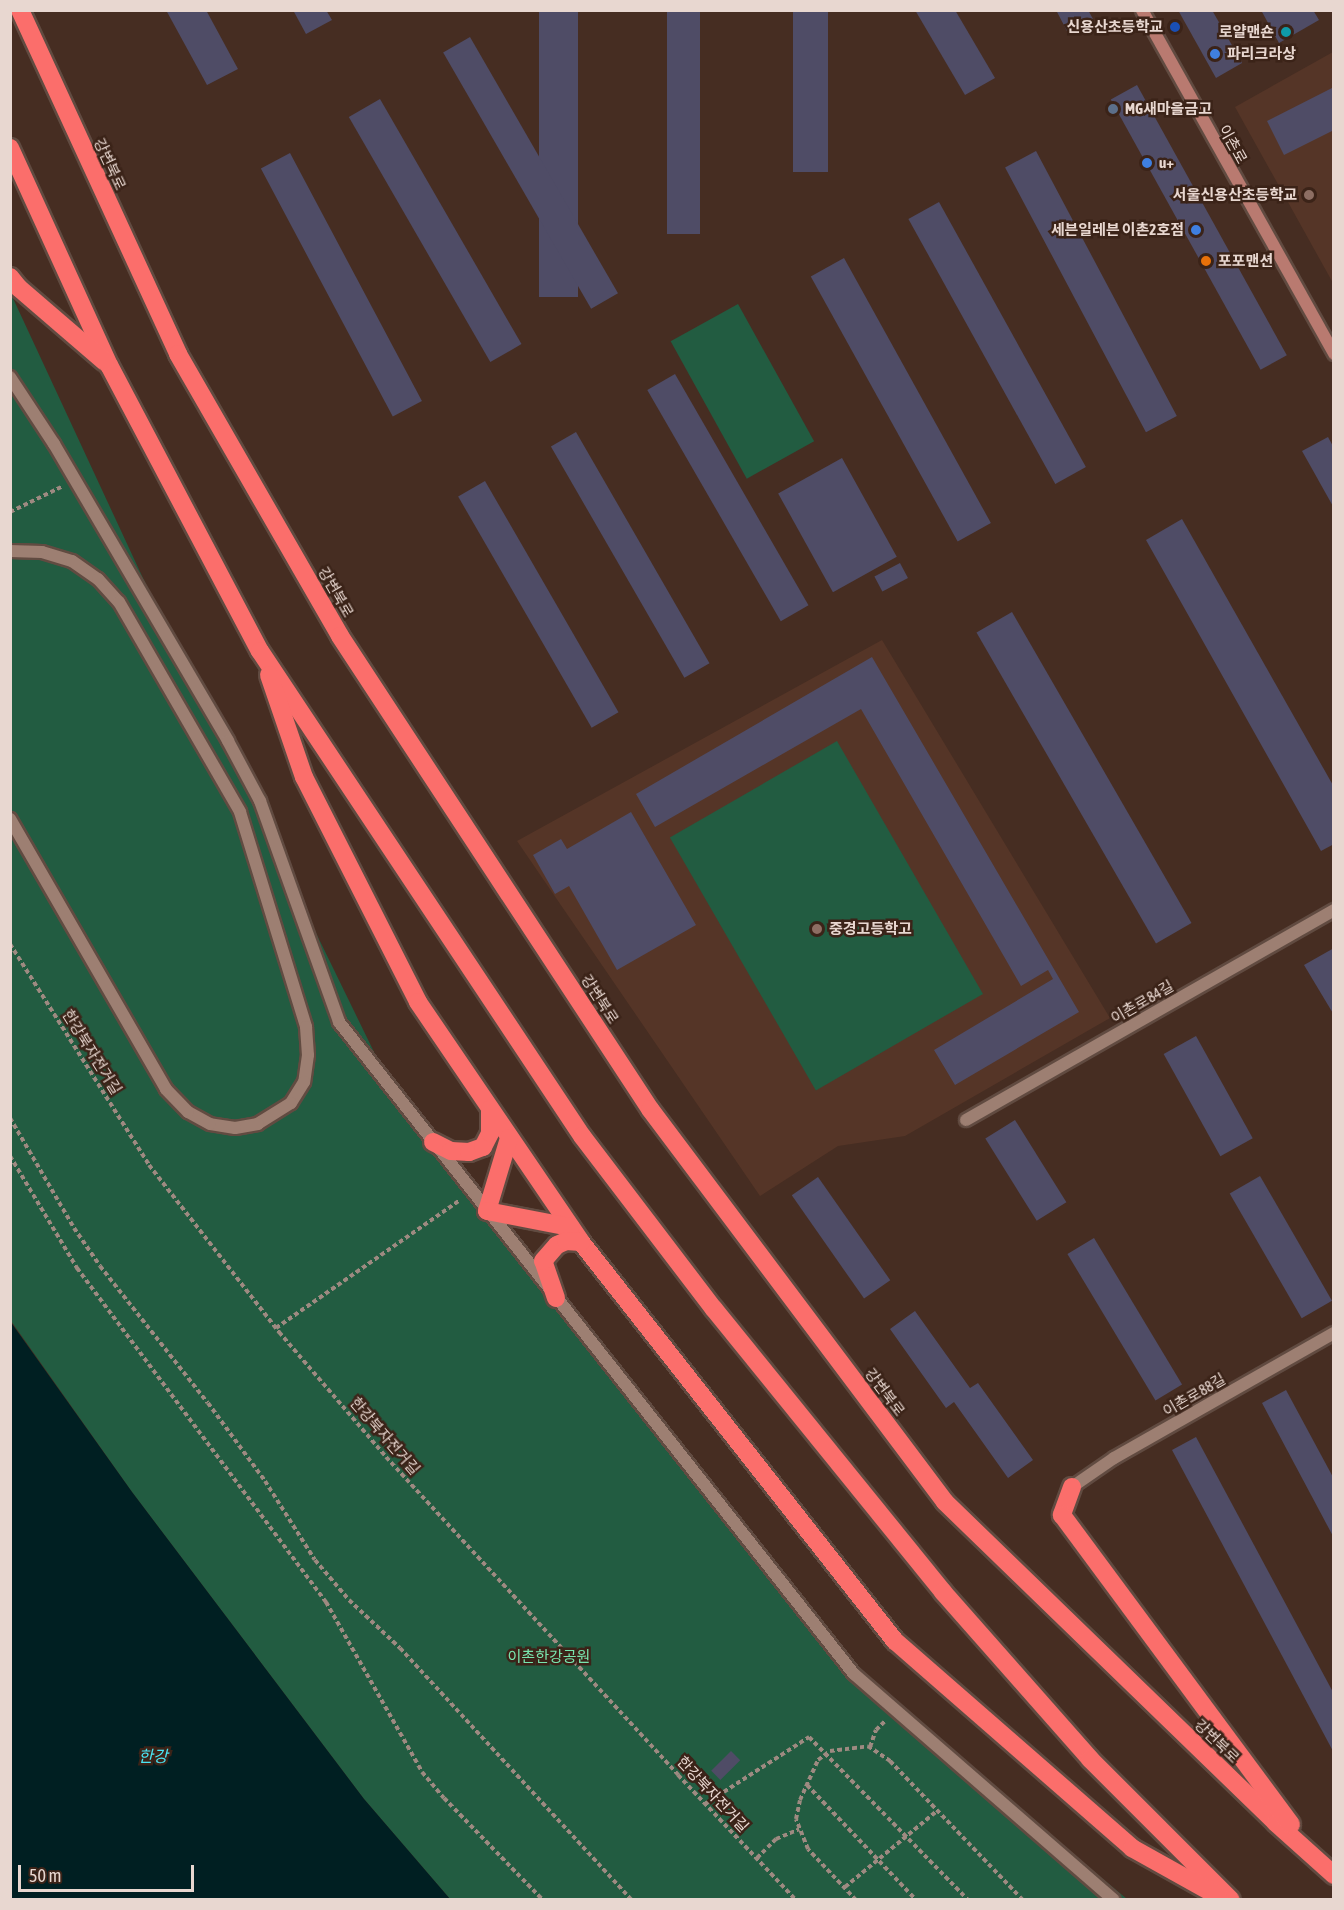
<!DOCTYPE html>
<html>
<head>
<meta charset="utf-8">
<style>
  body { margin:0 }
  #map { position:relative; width:1344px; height:1910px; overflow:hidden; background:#462d22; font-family:"Asap Condensed","Noto Sans KR",sans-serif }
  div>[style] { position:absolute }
  .built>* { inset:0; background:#553527 }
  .green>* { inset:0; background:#225c41; transform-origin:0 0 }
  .water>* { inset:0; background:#001f22 }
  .building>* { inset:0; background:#4f4c66; transform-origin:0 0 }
  .path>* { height:4px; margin-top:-2px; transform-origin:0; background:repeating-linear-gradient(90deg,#9e8a81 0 4.5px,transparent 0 7.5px) }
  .roads { filter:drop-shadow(2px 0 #614b41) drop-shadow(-2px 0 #614b41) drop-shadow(0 2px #614b41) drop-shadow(0 -2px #614b41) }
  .lane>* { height:12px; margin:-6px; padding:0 6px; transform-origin:6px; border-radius:6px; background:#9d7f72 }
  .street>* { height:12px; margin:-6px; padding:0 6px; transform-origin:6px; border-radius:6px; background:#9d7f72 }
  .secondary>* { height:12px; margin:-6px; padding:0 6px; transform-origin:6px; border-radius:6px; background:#b97a70 }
  .highway>* { height:18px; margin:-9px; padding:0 9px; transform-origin:9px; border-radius:9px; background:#fb6e6b }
  .dots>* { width:16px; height:16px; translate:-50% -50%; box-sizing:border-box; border:3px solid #3b2318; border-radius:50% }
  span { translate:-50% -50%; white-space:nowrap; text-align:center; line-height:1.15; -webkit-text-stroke:5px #3b2318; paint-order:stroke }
  .poi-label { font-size:15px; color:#e8d7d0; font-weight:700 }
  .right { translate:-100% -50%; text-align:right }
  .left { translate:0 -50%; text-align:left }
  .street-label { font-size:15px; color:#e8d7d0 }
  .park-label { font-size:15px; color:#79e5ae }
  .water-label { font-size:16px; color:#4ae5f4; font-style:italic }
  .frame { position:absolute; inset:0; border:12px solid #e8d7d0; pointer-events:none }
  .scale { position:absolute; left:18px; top:1865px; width:176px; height:27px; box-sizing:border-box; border:3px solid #e8d7d0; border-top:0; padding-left:8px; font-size:18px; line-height:21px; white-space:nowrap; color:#e8d7d0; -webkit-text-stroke:4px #3b2318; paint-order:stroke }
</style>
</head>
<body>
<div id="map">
  <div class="built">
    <div style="clip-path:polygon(1333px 52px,1333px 283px,1235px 107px)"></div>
    <div style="clip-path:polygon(882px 640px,1110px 1018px,905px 1136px,838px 1146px,760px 1196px,517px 841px)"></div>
  </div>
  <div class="green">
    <div style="clip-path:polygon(11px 294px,142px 576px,375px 1054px,574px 1317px,872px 1688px,1127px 1899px,450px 1899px,364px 1799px,132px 1492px,11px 1321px)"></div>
    <div style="left:738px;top:304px;width:157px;height:77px;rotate:61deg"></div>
    <div style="left:837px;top:741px;width:292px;height:193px;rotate:60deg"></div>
  </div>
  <div class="water">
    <div style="clip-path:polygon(10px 1321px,132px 1492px,364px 1799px,450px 1899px,11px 1899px)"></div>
  </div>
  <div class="building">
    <div style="clip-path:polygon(166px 10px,206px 10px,238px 69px,207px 85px)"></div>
    <div style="clip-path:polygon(293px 10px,326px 10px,332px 20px,306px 34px)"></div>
    <div style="left:539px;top:10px;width:39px;height:287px"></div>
    <div style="left:667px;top:10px;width:33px;height:224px"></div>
    <div style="left:793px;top:10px;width:35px;height:162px"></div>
    <div style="clip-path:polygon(915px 10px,955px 10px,995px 78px,965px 95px)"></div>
    <div style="clip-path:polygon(1056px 10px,1088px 10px,1093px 19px,1068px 33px)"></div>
    <div style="clip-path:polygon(1178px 10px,1212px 10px,1242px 63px,1216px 78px)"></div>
    <div style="clip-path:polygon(1261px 10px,1313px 10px,1319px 20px,1279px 43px)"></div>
    <div style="left:470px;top:37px;width:296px;height:31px;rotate:60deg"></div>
    <div style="left:1137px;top:85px;width:309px;height:30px;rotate:61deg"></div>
    <div style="clip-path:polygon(1334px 87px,1334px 130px,1284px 155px,1267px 121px)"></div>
    <div style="left:380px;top:99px;width:283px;height:36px;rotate:60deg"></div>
    <div style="left:1036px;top:151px;width:300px;height:35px;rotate:62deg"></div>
    <div style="left:290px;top:153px;width:281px;height:33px;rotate:62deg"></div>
    <div style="left:939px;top:202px;width:303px;height:35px;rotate:61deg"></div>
    <div style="left:844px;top:258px;width:303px;height:38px;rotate:61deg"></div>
    <div style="left:675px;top:374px;width:267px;height:32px;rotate:60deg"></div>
    <div style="left:576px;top:432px;width:267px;height:29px;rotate:60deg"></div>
    <div style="clip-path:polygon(1328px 437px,1334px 448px,1334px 508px,1302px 451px)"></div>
    <div style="left:842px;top:458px;width:113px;height:73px;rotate:61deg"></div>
    <div style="left:485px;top:481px;width:267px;height:31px;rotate:60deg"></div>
    <div style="clip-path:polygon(1182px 519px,1334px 787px,1334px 844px,1321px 851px,1146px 540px)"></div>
    <div style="left:900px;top:563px;width:17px;height:29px;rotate:62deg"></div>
    <div style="left:1012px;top:612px;width:359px;height:41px;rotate:60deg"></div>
    <div style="clip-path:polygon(872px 657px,1079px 1012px,955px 1085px,934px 1050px,1053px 979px,1048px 970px,1021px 986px,861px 709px,655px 827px,636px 794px)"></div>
    <div style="clip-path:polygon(631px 812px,696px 925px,617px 970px,569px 886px,555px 894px,533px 855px,561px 839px,567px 849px)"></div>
    <div style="clip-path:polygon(1334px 948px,1334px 1015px,1304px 965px)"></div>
    <div style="left:1196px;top:1036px;width:117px;height:37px;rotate:61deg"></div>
    <div style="left:1015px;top:1120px;width:97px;height:35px;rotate:58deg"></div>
    <div style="left:1260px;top:1176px;width:144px;height:35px;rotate:60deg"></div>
    <div style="left:818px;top:1177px;width:126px;height:32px;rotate:55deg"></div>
    <div style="left:1094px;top:1238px;width:171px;height:31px;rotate:59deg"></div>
    <div style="clip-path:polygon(915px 1311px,970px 1388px,978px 1383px,1033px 1460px,1008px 1478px,954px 1402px,946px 1408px,890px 1329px)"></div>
    <div style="clip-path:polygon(1286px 1390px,1334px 1479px,1334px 1538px,1262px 1403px)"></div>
    <div style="clip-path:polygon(1196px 1437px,1334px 1694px,1334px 1753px,1172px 1450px)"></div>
    <div style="left:731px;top:1751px;width:13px;height:28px;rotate:45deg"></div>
  </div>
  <div class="path">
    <div style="left:10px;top:512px;width:57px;rotate:-26.1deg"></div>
    <div style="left:10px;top:944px;width:261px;rotate:57.8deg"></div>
    <div style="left:149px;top:1165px;width:212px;rotate:52.1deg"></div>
    <div style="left:279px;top:1332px;width:165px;rotate:49.4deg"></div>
    <div style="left:386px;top:1457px;width:432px;rotate:47.4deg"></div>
    <div style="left:678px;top:1775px;width:172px;rotate:46.7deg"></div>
    <div style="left:10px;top:1118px;width:127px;rotate:59.8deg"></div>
    <div style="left:74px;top:1228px;width:46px;rotate:55.6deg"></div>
    <div style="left:100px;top:1266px;width:174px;rotate:51.8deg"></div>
    <div style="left:208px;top:1403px;width:97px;rotate:53.8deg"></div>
    <div style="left:265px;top:1481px;width:93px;rotate:57.7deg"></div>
    <div style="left:315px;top:1560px;width:52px;rotate:49.6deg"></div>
    <div style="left:349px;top:1600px;width:70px;rotate:43.3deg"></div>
    <div style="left:400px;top:1648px;width:343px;rotate:47.4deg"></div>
    <div style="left:10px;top:1156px;width:131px;rotate:59.1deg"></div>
    <div style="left:77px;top:1268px;width:417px;rotate:53.3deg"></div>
    <div style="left:326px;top:1602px;width:195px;rotate:60.5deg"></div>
    <div style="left:422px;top:1772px;width:34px;rotate:50deg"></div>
    <div style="left:444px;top:1798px;width:142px;rotate:45.9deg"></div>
    <div style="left:276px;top:1328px;width:224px;rotate:-34.8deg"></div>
    <div style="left:870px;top:1747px;width:18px;rotate:-71deg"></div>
    <div style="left:876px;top:1730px;width:13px;rotate:-45deg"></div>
    <div style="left:807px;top:1785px;width:158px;rotate:46.5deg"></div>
    <div style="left:705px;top:1804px;width:124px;rotate:-32.8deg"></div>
    <div style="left:809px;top:1737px;width:228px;rotate:45.7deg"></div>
    <div style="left:757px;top:1858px;width:27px;rotate:-45deg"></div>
    <div style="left:776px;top:1839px;width:25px;rotate:-23deg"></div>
    <div style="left:845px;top:1887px;width:119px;rotate:-39.6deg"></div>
    <div style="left:856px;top:1900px;width:70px;rotate:-133.3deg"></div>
    <div style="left:808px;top:1849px;width:32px;rotate:-112deg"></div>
    <div style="left:796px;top:1819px;width:19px;rotate:-78deg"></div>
    <div style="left:800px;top:1800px;width:44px;rotate:-65.8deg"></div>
    <div style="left:818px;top:1760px;width:15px;rotate:-37deg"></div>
    <div style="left:830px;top:1751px;width:38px;rotate:-7deg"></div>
    <div style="left:868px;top:1746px;width:27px;rotate:34deg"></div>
    <div style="left:890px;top:1761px;width:192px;rotate:46.3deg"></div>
  </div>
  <div class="roads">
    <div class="lane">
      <div style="left:10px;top:377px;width:80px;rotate:56.7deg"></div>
      <div style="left:54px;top:444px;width:344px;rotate:59.6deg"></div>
      <div style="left:228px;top:741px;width:68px;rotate:61.9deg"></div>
      <div style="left:260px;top:801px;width:235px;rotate:70.3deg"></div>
      <div style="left:339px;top:1022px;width:831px;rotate:51.7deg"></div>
      <div style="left:854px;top:1674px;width:344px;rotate:41deg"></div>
      <div style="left:10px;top:551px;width:32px;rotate:2deg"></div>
      <div style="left:42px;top:552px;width:31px;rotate:17deg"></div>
      <div style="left:72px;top:561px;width:32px;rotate:35deg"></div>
      <div style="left:98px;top:579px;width:31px;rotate:48deg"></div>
      <div style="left:119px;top:602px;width:242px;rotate:60deg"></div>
      <div style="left:240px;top:812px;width:225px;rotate:72.9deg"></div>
      <div style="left:306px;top:1027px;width:28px;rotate:86deg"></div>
      <div style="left:308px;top:1055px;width:27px;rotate:98deg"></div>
      <div style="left:304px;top:1082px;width:25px;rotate:122deg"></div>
      <div style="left:291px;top:1103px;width:39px;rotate:148deg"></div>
      <div style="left:258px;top:1124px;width:23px;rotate:170deg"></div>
      <div style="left:235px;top:1128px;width:25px;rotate:-171deg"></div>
      <div style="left:210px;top:1124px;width:25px;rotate:-151deg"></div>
      <div style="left:188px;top:1112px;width:32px;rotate:-134deg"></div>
      <div style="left:166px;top:1089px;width:312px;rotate:-120deg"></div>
    </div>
    <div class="street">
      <div style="left:966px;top:1120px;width:424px;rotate:-29.7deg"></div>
      <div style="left:1072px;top:1487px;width:51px;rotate:-34.6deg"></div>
      <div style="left:1114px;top:1458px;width:253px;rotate:-29.6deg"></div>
    </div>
    <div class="secondary">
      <div style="left:1142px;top:10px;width:394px;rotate:60.8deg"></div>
    </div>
    <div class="highway">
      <div style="left:20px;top:10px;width:379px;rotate:65.3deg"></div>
      <div style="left:178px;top:354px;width:325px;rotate:60.1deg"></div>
      <div style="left:340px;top:636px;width:566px;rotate:56.76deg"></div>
      <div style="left:650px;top:1109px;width:491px;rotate:53.1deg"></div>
      <div style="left:945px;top:1502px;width:461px;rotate:44.1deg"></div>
      <div style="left:1276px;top:1823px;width:78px;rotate:41.9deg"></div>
      <div style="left:10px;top:148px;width:239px;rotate:65.5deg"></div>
      <div style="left:109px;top:365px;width:323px;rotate:62.2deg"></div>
      <div style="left:260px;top:651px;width:582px;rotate:56.42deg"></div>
      <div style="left:582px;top:1136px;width:218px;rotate:52.7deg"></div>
      <div style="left:714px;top:1309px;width:364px;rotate:51deg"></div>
      <div style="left:943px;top:1592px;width:222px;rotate:48.6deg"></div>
      <div style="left:1090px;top:1759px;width:199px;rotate:45deg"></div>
      <div style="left:10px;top:277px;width:14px;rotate:51deg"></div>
      <div style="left:19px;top:288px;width:113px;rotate:40.7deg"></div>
      <div style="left:269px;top:675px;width:108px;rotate:71.1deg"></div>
      <div style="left:304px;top:777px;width:252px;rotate:63.1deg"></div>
      <div style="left:418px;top:1002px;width:290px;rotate:55.8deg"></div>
      <div style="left:581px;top:1242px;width:508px;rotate:51.8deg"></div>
      <div style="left:895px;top:1641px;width:315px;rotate:41.1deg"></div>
      <div style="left:1132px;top:1848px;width:98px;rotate:29.2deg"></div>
      <div style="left:509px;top:1138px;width:76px;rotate:106.8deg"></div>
      <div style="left:487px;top:1211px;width:85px;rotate:10.9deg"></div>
      <div style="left:433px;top:1142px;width:20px;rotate:27deg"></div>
      <div style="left:451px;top:1151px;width:18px;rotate:3deg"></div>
      <div style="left:469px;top:1152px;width:15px;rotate:-20deg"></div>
      <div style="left:483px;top:1147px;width:16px;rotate:-63deg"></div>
      <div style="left:490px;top:1133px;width:24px;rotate:-90deg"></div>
      <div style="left:556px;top:1298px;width:39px;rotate:-109deg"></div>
      <div style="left:543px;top:1261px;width:21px;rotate:-49deg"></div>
      <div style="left:557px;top:1245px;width:10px;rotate:-24deg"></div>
      <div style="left:566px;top:1241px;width:15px;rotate:4deg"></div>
      <div style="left:1072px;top:1487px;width:30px;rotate:110deg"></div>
      <div style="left:1062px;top:1515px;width:385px;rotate:53.5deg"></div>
    </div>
  </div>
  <div class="dots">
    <div style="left:1175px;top:27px;background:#1a4fb4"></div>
    <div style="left:1286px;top:32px;background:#0f9aa8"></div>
    <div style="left:1215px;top:54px;background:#3f7fe0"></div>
    <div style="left:1113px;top:109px;background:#5c6f8a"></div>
    <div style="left:1147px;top:163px;background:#3f7fe0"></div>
    <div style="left:1309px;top:195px;background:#8d6e63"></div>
    <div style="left:1196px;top:230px;background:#3f7fe0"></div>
    <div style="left:1206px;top:261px;background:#e8710a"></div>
    <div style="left:817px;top:929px;background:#8d6e63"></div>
  </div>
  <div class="poi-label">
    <span class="right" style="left:1163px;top:27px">신용산초등학교</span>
    <span class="right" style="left:1274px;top:32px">로얄맨숀</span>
    <span class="left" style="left:1227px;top:54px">파리크라상</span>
    <span class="left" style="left:1125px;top:109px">MG새마을금고</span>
    <span class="left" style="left:1159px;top:163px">u+</span>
    <span class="right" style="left:1297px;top:195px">서울신용산초등학교</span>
    <span class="right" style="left:1184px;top:230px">세븐일레븐 이촌2호점</span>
    <span class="left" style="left:1218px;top:261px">포포맨션</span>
    <span class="left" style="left:829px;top:929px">중경고등학고</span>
  </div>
  <div class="street-label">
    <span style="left:1233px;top:144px;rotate:61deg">이촌로</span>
    <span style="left:110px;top:164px;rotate:65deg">강변북로</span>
    <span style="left:336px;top:592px;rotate:60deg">강변북로</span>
    <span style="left:600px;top:999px;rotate:57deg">강변북로</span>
    <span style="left:1142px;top:1002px;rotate:-30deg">이촌로84길</span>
    <span style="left:92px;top:1052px;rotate:58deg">한강북자전거길</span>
    <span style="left:885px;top:1392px;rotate:53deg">강변북로</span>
    <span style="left:1194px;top:1395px;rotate:-30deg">이촌로88길</span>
    <span style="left:385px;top:1436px;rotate:49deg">한강북자전거길</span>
    <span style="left:1217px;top:1741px;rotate:44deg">강변북로</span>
    <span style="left:713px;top:1794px;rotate:47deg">한강북자전거길</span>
  </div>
  <div class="park-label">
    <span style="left:549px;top:1657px">이촌한강공원</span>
  </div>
  <div class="water-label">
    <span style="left:153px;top:1756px">한강</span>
  </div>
  <div class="frame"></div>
  <div class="scale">50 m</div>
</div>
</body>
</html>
